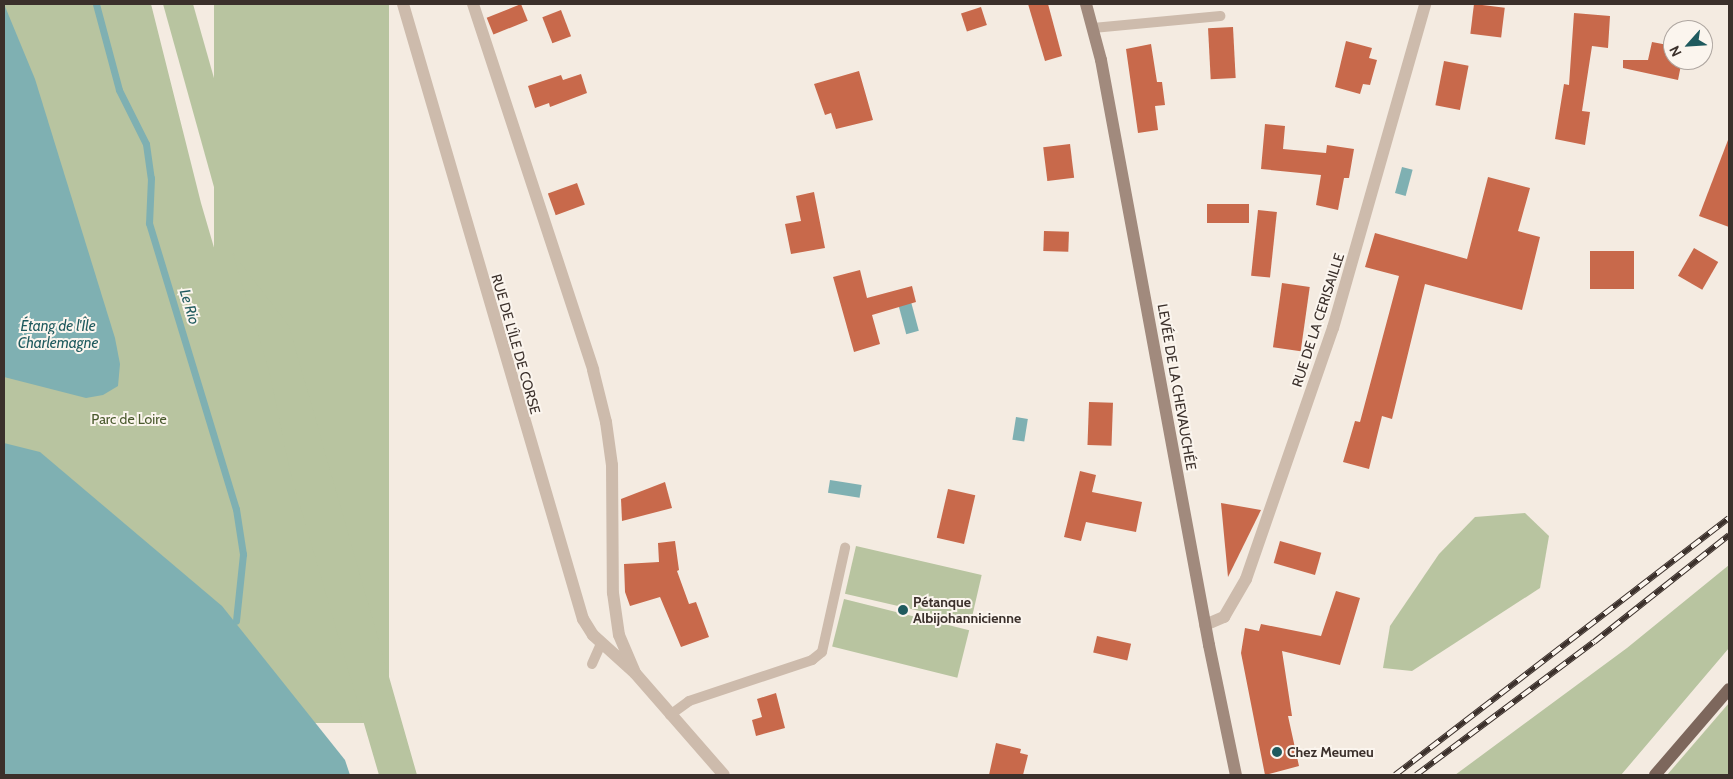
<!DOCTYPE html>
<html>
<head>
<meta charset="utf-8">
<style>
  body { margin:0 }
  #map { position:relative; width:1733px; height:779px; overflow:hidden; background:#f4ebe1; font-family:Cabin,sans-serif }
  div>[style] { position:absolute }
  .green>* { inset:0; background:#b8c4a0; transform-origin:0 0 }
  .water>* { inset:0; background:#7fb0b2; transform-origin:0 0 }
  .stream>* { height:7px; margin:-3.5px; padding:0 3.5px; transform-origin:3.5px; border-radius:3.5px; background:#7fb0b2 }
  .building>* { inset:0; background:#c8694b; transform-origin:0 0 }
  .lane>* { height:10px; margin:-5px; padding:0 5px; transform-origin:5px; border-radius:5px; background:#cdbbac }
  .street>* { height:12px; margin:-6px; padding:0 6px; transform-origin:6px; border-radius:6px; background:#cdbbac }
  .secondary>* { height:12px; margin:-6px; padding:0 6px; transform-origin:6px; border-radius:6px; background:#a18a7d }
  .primary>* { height:12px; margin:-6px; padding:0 6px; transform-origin:6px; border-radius:6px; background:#7d675c }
  .rail>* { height:5.5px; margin-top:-2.75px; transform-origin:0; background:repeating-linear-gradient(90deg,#fbf5ee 0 11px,#3b302b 0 22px); box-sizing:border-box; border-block:1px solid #3b302b }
  .dots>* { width:14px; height:14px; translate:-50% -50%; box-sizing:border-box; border:2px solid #fbf5ee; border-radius:50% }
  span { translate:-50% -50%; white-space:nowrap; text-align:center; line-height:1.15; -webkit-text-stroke:4px #fbf5ee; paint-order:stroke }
  .street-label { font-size:14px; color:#3b302b }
  .park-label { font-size:14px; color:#4a5a2e }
  .poi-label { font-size:14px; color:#3b302b; font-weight:700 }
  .left { translate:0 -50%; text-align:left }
  .water-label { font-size:15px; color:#1f5a5e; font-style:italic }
  .frame { position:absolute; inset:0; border:5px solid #3b302b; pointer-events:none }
  .north { position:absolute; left:1663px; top:20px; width:50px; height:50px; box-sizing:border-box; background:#fbf5ee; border:1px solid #aea6a0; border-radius:50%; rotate:244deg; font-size:14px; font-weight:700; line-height:20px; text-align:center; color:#3b302b }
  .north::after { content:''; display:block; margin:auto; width:18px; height:22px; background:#1f5a5e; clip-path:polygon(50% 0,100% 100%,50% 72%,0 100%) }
</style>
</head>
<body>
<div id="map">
  <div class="green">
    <div style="clip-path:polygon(4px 4px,151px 4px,201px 203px,278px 467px,279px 499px,292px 549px,281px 642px,4px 494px)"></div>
    <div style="clip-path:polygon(163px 4px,193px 4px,276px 297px,224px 223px)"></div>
    <div style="left:214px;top:4px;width:175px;height:719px"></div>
    <div style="clip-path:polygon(232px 252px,289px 326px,417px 775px,379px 775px,290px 471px,269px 370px)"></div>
    <div style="clip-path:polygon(1525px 513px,1549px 536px,1540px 588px,1412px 671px,1383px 668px,1390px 626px,1439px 554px,1475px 517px)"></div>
    <div style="left:856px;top:546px;width:129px;height:49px;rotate:13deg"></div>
    <div style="clip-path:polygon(1729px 565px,1729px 648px,1621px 775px,1455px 775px,1627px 648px)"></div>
    <div style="left:844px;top:599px;width:129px;height:49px;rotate:14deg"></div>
    <div style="clip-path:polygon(1729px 703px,1729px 775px,1667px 775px)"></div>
  </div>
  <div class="water">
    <div style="clip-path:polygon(4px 4px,35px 79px,115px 338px,120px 364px,118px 386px,103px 395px,86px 398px,4px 377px)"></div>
    <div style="left:1402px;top:167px;width:11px;height:27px;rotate:15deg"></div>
    <div style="left:910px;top:298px;width:34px;height:13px;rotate:75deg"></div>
    <div style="left:1016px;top:417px;width:12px;height:23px;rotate:9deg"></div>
    <div style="clip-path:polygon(4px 443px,40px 452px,222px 606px,345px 760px,350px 775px,4px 775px)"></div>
    <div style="left:830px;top:480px;width:32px;height:13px;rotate:9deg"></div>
  </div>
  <div class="stream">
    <div style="left:96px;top:4px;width:89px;rotate:75deg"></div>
    <div style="left:119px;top:90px;width:60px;rotate:63.4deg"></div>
    <div style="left:146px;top:144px;width:34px;rotate:82deg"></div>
    <div style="left:151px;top:178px;width:45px;rotate:92.5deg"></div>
    <div style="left:149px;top:223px;width:299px;rotate:73.1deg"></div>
    <div style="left:236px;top:509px;width:46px;rotate:81.2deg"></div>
    <div style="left:243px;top:554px;width:67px;rotate:96deg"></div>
  </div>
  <div class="building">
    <div style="left:521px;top:4px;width:18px;height:37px;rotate:68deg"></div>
    <div style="clip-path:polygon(1028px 4px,1048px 4px,1062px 56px,1045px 61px)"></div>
    <div style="left:1474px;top:4px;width:31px;height:30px;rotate:7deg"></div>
    <div style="left:981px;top:7px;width:19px;height:21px;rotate:72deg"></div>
    <div style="left:561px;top:10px;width:28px;height:20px;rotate:69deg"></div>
    <div style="clip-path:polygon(1574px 13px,1610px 16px,1608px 48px,1592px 46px,1582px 111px,1590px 112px,1585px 145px,1555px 139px,1564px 84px,1569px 85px)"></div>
    <div style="left:1233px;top:27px;width:51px;height:25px;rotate:87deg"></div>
    <div style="clip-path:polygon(1346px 41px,1372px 48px,1369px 58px,1377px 60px,1370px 85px,1363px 84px,1360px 94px,1335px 87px)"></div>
    <div style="clip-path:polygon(1652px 42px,1673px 46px,1673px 60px,1682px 60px,1678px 80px,1623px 68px,1623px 60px,1648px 60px)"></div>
    <div style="clip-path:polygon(1151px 44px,1157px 82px,1162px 82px,1165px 105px,1155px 106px,1158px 130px,1138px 133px,1126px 49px)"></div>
    <div style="left:1444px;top:61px;width:25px;height:45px;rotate:11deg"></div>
    <div style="clip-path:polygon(859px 71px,873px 120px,836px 129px,831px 113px,825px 115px,814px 84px)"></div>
    <div style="clip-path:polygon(581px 74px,587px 93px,550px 107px,549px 103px,535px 108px,528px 86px,561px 75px,563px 80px)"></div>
    <div style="clip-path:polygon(1265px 124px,1285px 126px,1283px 149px,1326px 153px,1327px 145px,1354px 149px,1349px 178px,1344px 178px,1338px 210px,1316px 205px,1321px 175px,1261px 169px)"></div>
    <div style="clip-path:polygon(1728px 140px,1729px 140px,1729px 227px,1699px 216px)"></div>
    <div style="left:1070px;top:144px;width:34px;height:27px;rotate:83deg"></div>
    <div style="clip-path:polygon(1488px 177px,1530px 188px,1518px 231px,1540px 237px,1522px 310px,1425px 284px,1392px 419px,1382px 416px,1369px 469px,1343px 462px,1355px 421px,1360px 422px,1399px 276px,1365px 267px,1375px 233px,1467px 259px)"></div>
    <div style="left:577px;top:183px;width:23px;height:31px;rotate:70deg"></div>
    <div style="clip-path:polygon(814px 192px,825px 248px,791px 254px,785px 224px,801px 221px,796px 196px)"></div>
    <div style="left:1249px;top:204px;width:19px;height:42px;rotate:90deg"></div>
    <div style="left:1258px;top:210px;width:19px;height:66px;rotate:6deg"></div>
    <div style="left:1044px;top:231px;width:25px;height:20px;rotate:2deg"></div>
    <div style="left:1694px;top:248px;width:28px;height:32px;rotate:30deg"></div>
    <div style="left:1590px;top:251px;width:44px;height:38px"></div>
    <div style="clip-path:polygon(860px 270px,867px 298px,912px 286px,916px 302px,872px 315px,880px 344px,854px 352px,833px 277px)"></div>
    <div style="left:1282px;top:283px;width:28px;height:65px;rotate:8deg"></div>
    <div style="left:1089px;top:402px;width:24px;height:43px;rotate:2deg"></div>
    <div style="clip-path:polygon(1080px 471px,1096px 475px,1092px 492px,1142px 502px,1136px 532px,1086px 522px,1081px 541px,1064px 537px)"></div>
    <div style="clip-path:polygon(665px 482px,672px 508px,622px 521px,621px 499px)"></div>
    <div style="left:948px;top:489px;width:28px;height:50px;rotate:13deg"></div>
    <div style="clip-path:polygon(1221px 503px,1261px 510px,1228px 577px)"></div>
    <div style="clip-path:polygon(675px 541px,679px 570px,677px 571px,689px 604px,696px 602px,709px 637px,681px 647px,660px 597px,630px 606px,625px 592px,624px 564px,659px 562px,658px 543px)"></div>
    <div style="left:1280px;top:541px;width:43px;height:23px;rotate:16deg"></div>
    <div style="clip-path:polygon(1336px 591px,1360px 598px,1340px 665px,1282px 651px,1292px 716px,1288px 716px,1299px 766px,1265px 775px,1241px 653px,1245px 628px,1259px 631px,1261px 624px,1321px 636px)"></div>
    <div style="left:1097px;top:636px;width:35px;height:17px;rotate:13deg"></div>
    <div style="clip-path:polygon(776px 693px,785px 728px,756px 736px,752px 720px,762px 717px,757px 699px)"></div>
    <div style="clip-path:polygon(996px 743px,1021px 749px,1020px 753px,1028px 755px,1023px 775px,989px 775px)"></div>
  </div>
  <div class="lane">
    <div style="left:1093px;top:28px;width:128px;rotate:-5.4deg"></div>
    <div style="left:592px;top:664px;width:22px;rotate:-66deg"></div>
    <div style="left:670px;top:715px;width:24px;rotate:-36deg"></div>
    <div style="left:689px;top:701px;width:130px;rotate:-18.4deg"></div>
    <div style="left:812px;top:660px;width:13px;rotate:-39deg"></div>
    <div style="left:822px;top:652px;width:107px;rotate:-77.5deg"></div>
  </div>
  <div class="street">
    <div style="left:403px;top:4px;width:641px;rotate:73.69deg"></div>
    <div style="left:583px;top:619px;width:19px;rotate:58deg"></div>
    <div style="left:593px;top:635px;width:57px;rotate:42.1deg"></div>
    <div style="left:635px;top:673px;width:135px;rotate:48.9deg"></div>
    <div style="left:473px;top:4px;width:385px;rotate:71.8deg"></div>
    <div style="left:593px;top:370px;width:54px;rotate:76deg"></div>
    <div style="left:606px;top:422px;width:43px;rotate:82.1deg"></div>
    <div style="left:612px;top:465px;width:128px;rotate:89.6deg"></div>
    <div style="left:613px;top:593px;width:42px;rotate:81.9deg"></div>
    <div style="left:619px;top:635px;width:39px;rotate:67deg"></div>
    <div style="left:1205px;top:625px;width:21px;rotate:-23deg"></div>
    <div style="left:1224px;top:617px;width:44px;rotate:-59.9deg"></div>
    <div style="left:1246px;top:579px;width:266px;rotate:-70.9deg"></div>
    <div style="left:1333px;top:328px;width:337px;rotate:-74.1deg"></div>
  </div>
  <div class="secondary">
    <div style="left:1086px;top:4px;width:58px;rotate:75deg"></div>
    <div style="left:1101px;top:60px;width:595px;rotate:79.54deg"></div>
    <div style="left:1209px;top:645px;width:133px;rotate:78.3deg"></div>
  </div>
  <div class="primary">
    <div style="left:1655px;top:775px;width:113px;rotate:-49.3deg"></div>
  </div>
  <div class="rail">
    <div style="left:1395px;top:775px;width:421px;rotate:-37.6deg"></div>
    <div style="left:1416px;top:775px;width:222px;rotate:-36.8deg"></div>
    <div style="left:1594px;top:642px;width:172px;rotate:-38.4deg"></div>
  </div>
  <div class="dots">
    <div style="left:903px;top:610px;background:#1f5a5e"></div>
    <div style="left:1277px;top:752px;background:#1f5a5e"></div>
  </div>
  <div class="street-label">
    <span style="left:1318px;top:320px;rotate:-72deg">RUE DE LA CERISAILLE</span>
    <span style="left:516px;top:344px;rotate:74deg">RUE DE L'ÎLE DE CORSE</span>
    <span style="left:1177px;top:387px;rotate:80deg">LEVÉE DE LA CHEVAUCHÉE</span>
  </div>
  <div class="park-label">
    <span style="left:129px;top:419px">Parc de Loire</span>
  </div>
  <div class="poi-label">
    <span class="left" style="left:913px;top:610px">Pétanque<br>Albijohannicienne</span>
    <span class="left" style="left:1287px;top:752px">Chez Meumeu</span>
  </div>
  <div class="water-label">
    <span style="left:189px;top:307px;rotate:73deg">Le Rio</span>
    <span style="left:58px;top:335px">Étang de l'Île<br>Charlemagne</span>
  </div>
  <div class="frame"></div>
  <div class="north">N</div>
</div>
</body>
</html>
